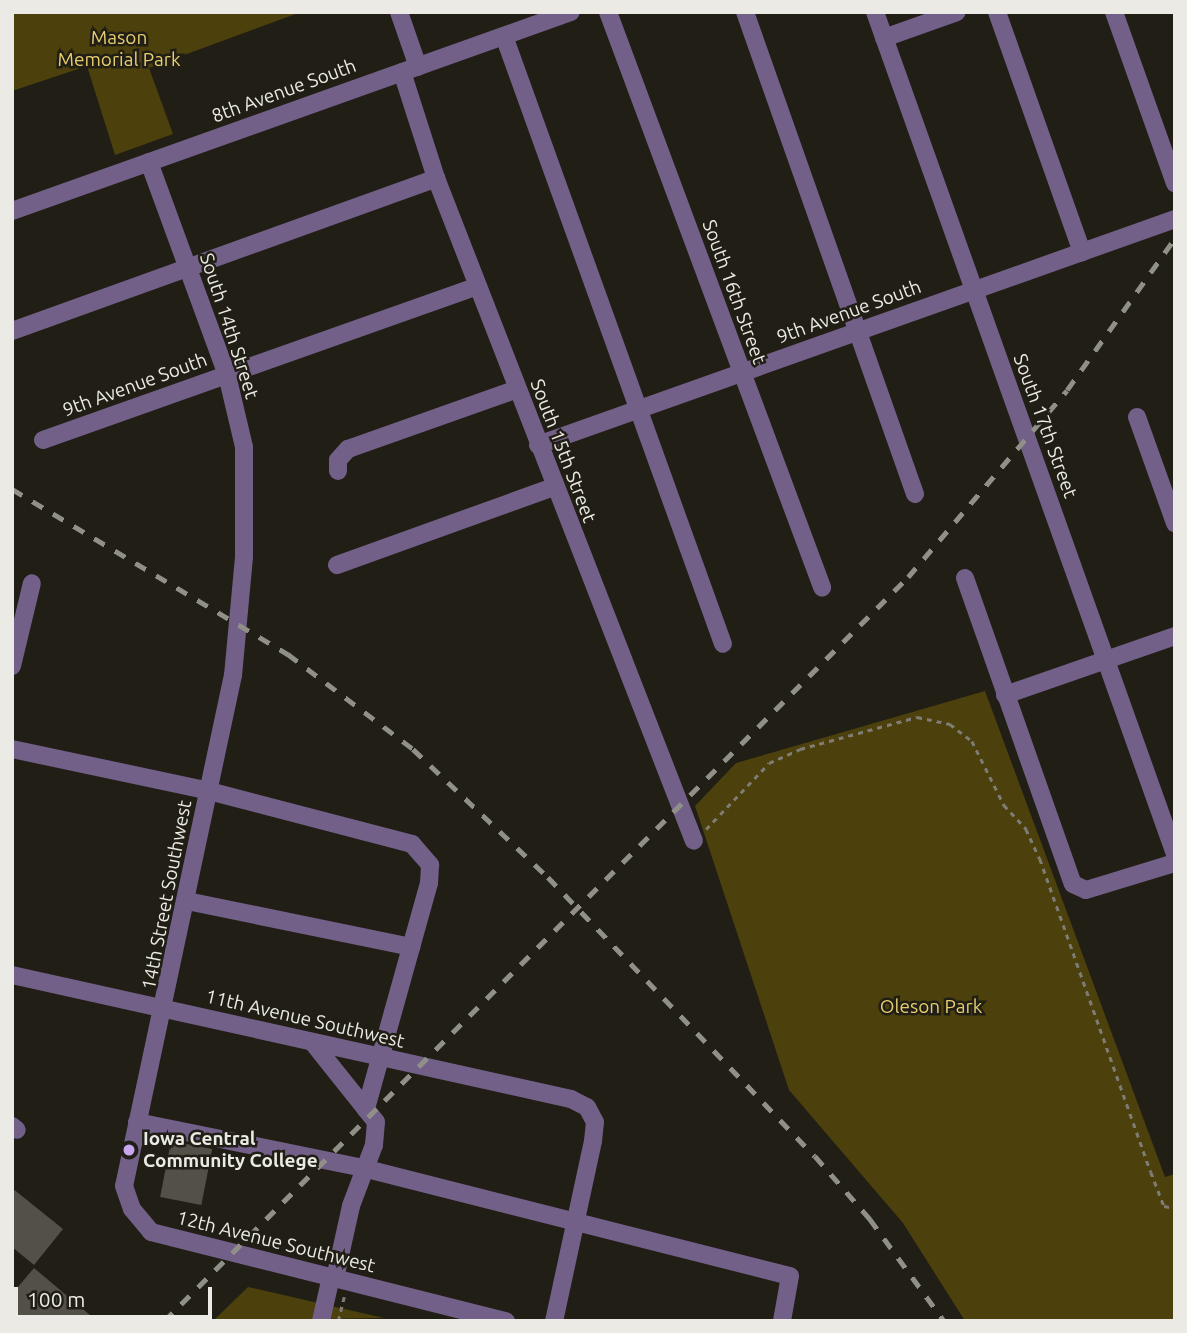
<!DOCTYPE html>
<html>
<head>
<meta charset="utf-8">
<style>
  body { margin:0 }
  #map { position:relative; width:1187px; height:1333px; overflow:hidden; background:#201e15; font-family:Ubuntu,sans-serif }
  div>[style] { position:absolute }
  .green>* { inset:0; background:#4c400c }
  .building>* { inset:0; background:#535147; transform-origin:0 0 }
  .path>* { height:2.5px; margin-top:-1.25px; transform-origin:0; background:repeating-linear-gradient(90deg,#7e7c75 0 5px,transparent 0 10px) }
  .minor>* { height:18px; margin:-9px; padding:0 9px; transform-origin:9px; border-radius:9px; background:#726089 }
  .rail>* { height:4.5px; margin-top:-2.25px; transform-origin:0; background:repeating-linear-gradient(90deg,#908f88 0 12px,transparent 0 24px) }
  .dots>* { width:19px; height:19px; translate:-50% -50%; box-sizing:border-box; border:4px solid #201e15; border-radius:50% }
  span { translate:-50% -50%; white-space:nowrap; text-align:center; line-height:1.15; -webkit-text-stroke:5px #201e15; paint-order:stroke }
  .park-label { font-size:19px; color:#e6cd6e }
  .street-label { font-size:19px; color:#ebeae4 }
  .poi-label { font-size:19px; color:#ebeae4; font-weight:700 }
  .left { translate:0 -50%; text-align:left }
  .frame { position:absolute; inset:0; border:14px solid #ebeae4; pointer-events:none }
  .scale { position:absolute; left:14px; top:1287px; width:198px; height:32px; box-sizing:border-box; border:4px solid #ebeae4; border-top:0; padding-left:9px; font-size:21px; line-height:24px; white-space:nowrap; color:#ebeae4; -webkit-text-stroke:5px #201e15; paint-order:stroke }
</style>
</head>
<body>
<div id="map">
  <div class="green">
    <div style="clip-path:polygon(12px 12px,301px 12px,149px 68px,173px 134px,115px 155px,87px 66px,12px 91px)"></div>
    <div style="clip-path:polygon(985px 691px,1165px 1177px,1175px 1174px,1175px 1321px,965px 1321px,903px 1223px,789px 1090px,695px 806px,736px 763px)"></div>
    <div style="clip-path:polygon(248px 1287px,384px 1318px,213px 1321px)"></div>
  </div>
  <div class="building">
    <div style="left:171px;top:1141px;width:42px;height:57px;rotate:11deg"></div>
    <div style="clip-path:polygon(12px 1188px,63px 1229px,34px 1265px,12px 1247px)"></div>
    <div style="clip-path:polygon(34px 1268px,97px 1321px,23px 1321px,12px 1312px,12px 1294px)"></div>
  </div>
  <div class="path">
    <div style="left:706px;top:829px;width:91px;rotate:-46.3deg"></div>
    <div style="left:769px;top:763px;width:34px;rotate:-24deg"></div>
    <div style="left:800px;top:749px;width:121px;rotate:-15.3deg"></div>
    <div style="left:917px;top:717px;width:34px;rotate:12deg"></div>
    <div style="left:950px;top:724px;width:28px;rotate:38deg"></div>
    <div style="left:972px;top:741px;width:72px;rotate:63.4deg"></div>
    <div style="left:1004px;top:805px;width:33px;rotate:47deg"></div>
    <div style="left:1026px;top:829px;width:33px;rotate:65deg"></div>
    <div style="left:1040px;top:859px;width:332px;rotate:70.5deg"></div>
    <div style="left:1151px;top:1172px;width:36px;rotate:69deg"></div>
    <div style="left:1164px;top:1206px;width:11px;rotate:10deg"></div>
    <div style="left:338px;top:1321px;width:25px;rotate:-76deg"></div>
  </div>
  <div class="minor">
    <div style="left:399px;top:12px;width:58px;rotate:70.9deg"></div>
    <div style="left:608px;top:12px;width:614px;rotate:69.59deg"></div>
    <div style="left:745px;top:12px;width:511px;rotate:70.57deg"></div>
    <div style="left:875px;top:12px;width:894px;rotate:70.39deg"></div>
    <div style="left:997px;top:12px;width:255px;rotate:70.5deg"></div>
    <div style="left:1114px;top:12px;width:182px;rotate:70.4deg"></div>
    <div style="left:504px;top:36px;width:646px;rotate:70.19deg"></div>
    <div style="left:884px;top:38px;width:77px;rotate:-19.6deg"></div>
    <div style="left:402px;top:72px;width:111px;rotate:72.2deg"></div>
    <div style="left:436px;top:178px;width:711px;rotate:68.74deg"></div>
    <div style="left:149px;top:162px;width:227px;rotate:69.9deg"></div>
    <div style="left:227px;top:375px;width:74px;rotate:76.7deg"></div>
    <div style="left:244px;top:447px;width:110px;rotate:90deg"></div>
    <div style="left:244px;top:557px;width:119px;rotate:95.3deg"></div>
    <div style="left:233px;top:675px;width:522px;rotate:102.04deg"></div>
    <div style="left:124px;top:1186px;width:24px;rotate:71deg"></div>
    <div style="left:132px;top:1209px;width:30px;rotate:50deg"></div>
    <div style="left:151px;top:1232px;width:366px;rotate:14.1deg"></div>
    <div style="left:12px;top:211px;width:593px;rotate:-19.6deg"></div>
    <div style="left:12px;top:331px;width:451px;rotate:-19.8deg"></div>
    <div style="left:1137px;top:417px;width:113px;rotate:70.3deg"></div>
    <div style="left:43px;top:440px;width:461px;rotate:-19.5deg"></div>
    <div style="left:538px;top:445px;width:676px;rotate:-19.53deg"></div>
    <div style="left:338px;top:471px;width:11px;rotate:-90deg"></div>
    <div style="left:338px;top:460px;width:15px;rotate:-48deg"></div>
    <div style="left:348px;top:449px;width:179px;rotate:-19.5deg"></div>
    <div style="left:337px;top:565px;width:231px;rotate:-19.8deg"></div>
    <div style="left:965px;top:578px;width:324px;rotate:70.6deg"></div>
    <div style="left:1073px;top:884px;width:14px;rotate:25deg"></div>
    <div style="left:1086px;top:890px;width:93px;rotate:-16.9deg"></div>
    <div style="left:12px;top:666px;width:85px;rotate:-76.5deg"></div>
    <div style="left:1005px;top:695px;width:180px;rotate:-19.1deg"></div>
    <div style="left:12px;top:749px;width:201px;rotate:12deg"></div>
    <div style="left:209px;top:791px;width:210px;rotate:14.6deg"></div>
    <div style="left:412px;top:844px;width:28px;rotate:49deg"></div>
    <div style="left:430px;top:865px;width:18px;rotate:93deg"></div>
    <div style="left:429px;top:883px;width:235px;rotate:105.6deg"></div>
    <div style="left:187px;top:901px;width:229px;rotate:11.6deg"></div>
    <div style="left:12px;top:975px;width:573px;rotate:12.51deg"></div>
    <div style="left:571px;top:1099px;width:18px;rotate:27deg"></div>
    <div style="left:587px;top:1107px;width:17px;rotate:62deg"></div>
    <div style="left:595px;top:1122px;width:19px;rotate:96deg"></div>
    <div style="left:593px;top:1141px;width:184px;rotate:102.2deg"></div>
    <div style="left:313px;top:1043px;width:101px;rotate:51.4deg"></div>
    <div style="left:376px;top:1122px;width:23px;rotate:95deg"></div>
    <div style="left:374px;top:1145px;width:65px;rotate:110.7deg"></div>
    <div style="left:351px;top:1206px;width:74px;rotate:102.5deg"></div>
    <div style="left:137px;top:1122px;width:231px;rotate:11.5deg"></div>
    <div style="left:363px;top:1168px;width:440px;rotate:14.2deg"></div>
    <div style="left:790px;top:1276px;width:46px;rotate:100.1deg"></div>
    <div style="left:12px;top:1126px;width:6px;rotate:39deg"></div>
    <div style="left:321px;top:1321px;width:45px;rotate:-77.2deg"></div>
  </div>
  <div class="rail">
    <div style="left:12px;top:489px;width:322px;rotate:30.9deg"></div>
    <div style="left:288px;top:654px;width:157px;rotate:37.2deg"></div>
    <div style="left:413px;top:749px;width:186px;rotate:43.5deg"></div>
    <div style="left:548px;top:877px;width:386px;rotate:46.3deg"></div>
    <div style="left:815px;top:1156px;width:84px;rotate:48.9deg"></div>
    <div style="left:870px;top:1219px;width:126px;rotate:54deg"></div>
    <div style="left:164px;top:1321px;width:1052px;rotate:-45deg"></div>
    <div style="left:908px;top:577px;width:245px;rotate:-49.6deg"></div>
    <div style="left:1067px;top:390px;width:186px;rotate:-54.6deg"></div>
  </div>
  <div class="dots">
    <div style="left:129px;top:1150px;background:#c7a6ef"></div>
  </div>
  <div class="park-label">
    <span style="left:119px;top:49px">Mason<br>Memorial Park</span>
    <span style="left:931px;top:1007px">Oleson Park</span>
  </div>
  <div class="street-label">
    <span style="left:284px;top:91px;rotate:-20deg">8th Avenue South</span>
    <span style="left:734px;top:292px;rotate:70deg">South 16th Street</span>
    <span style="left:849px;top:312px;rotate:-20deg">9th Avenue South</span>
    <span style="left:229px;top:326px;rotate:72deg">South 14th Street</span>
    <span style="left:135px;top:385px;rotate:-20deg">9th Avenue South</span>
    <span style="left:1045px;top:426px;rotate:70deg">South 17th Street</span>
    <span style="left:563px;top:451px;rotate:69deg">South 15th Street</span>
    <span style="left:167px;top:895px;rotate:-79deg">14th Street Southwest</span>
    <span style="left:305px;top:1019px;rotate:13deg">11th Avenue Southwest</span>
    <span style="left:276px;top:1242px;rotate:14deg">12th Avenue Southwest</span>
  </div>
  <div class="poi-label">
    <span class="left" style="left:143px;top:1150px">Iowa Central<br>Community College</span>
  </div>
  <div class="frame"></div>
  <div class="scale">100 m</div>
</div>
</body>
</html>
